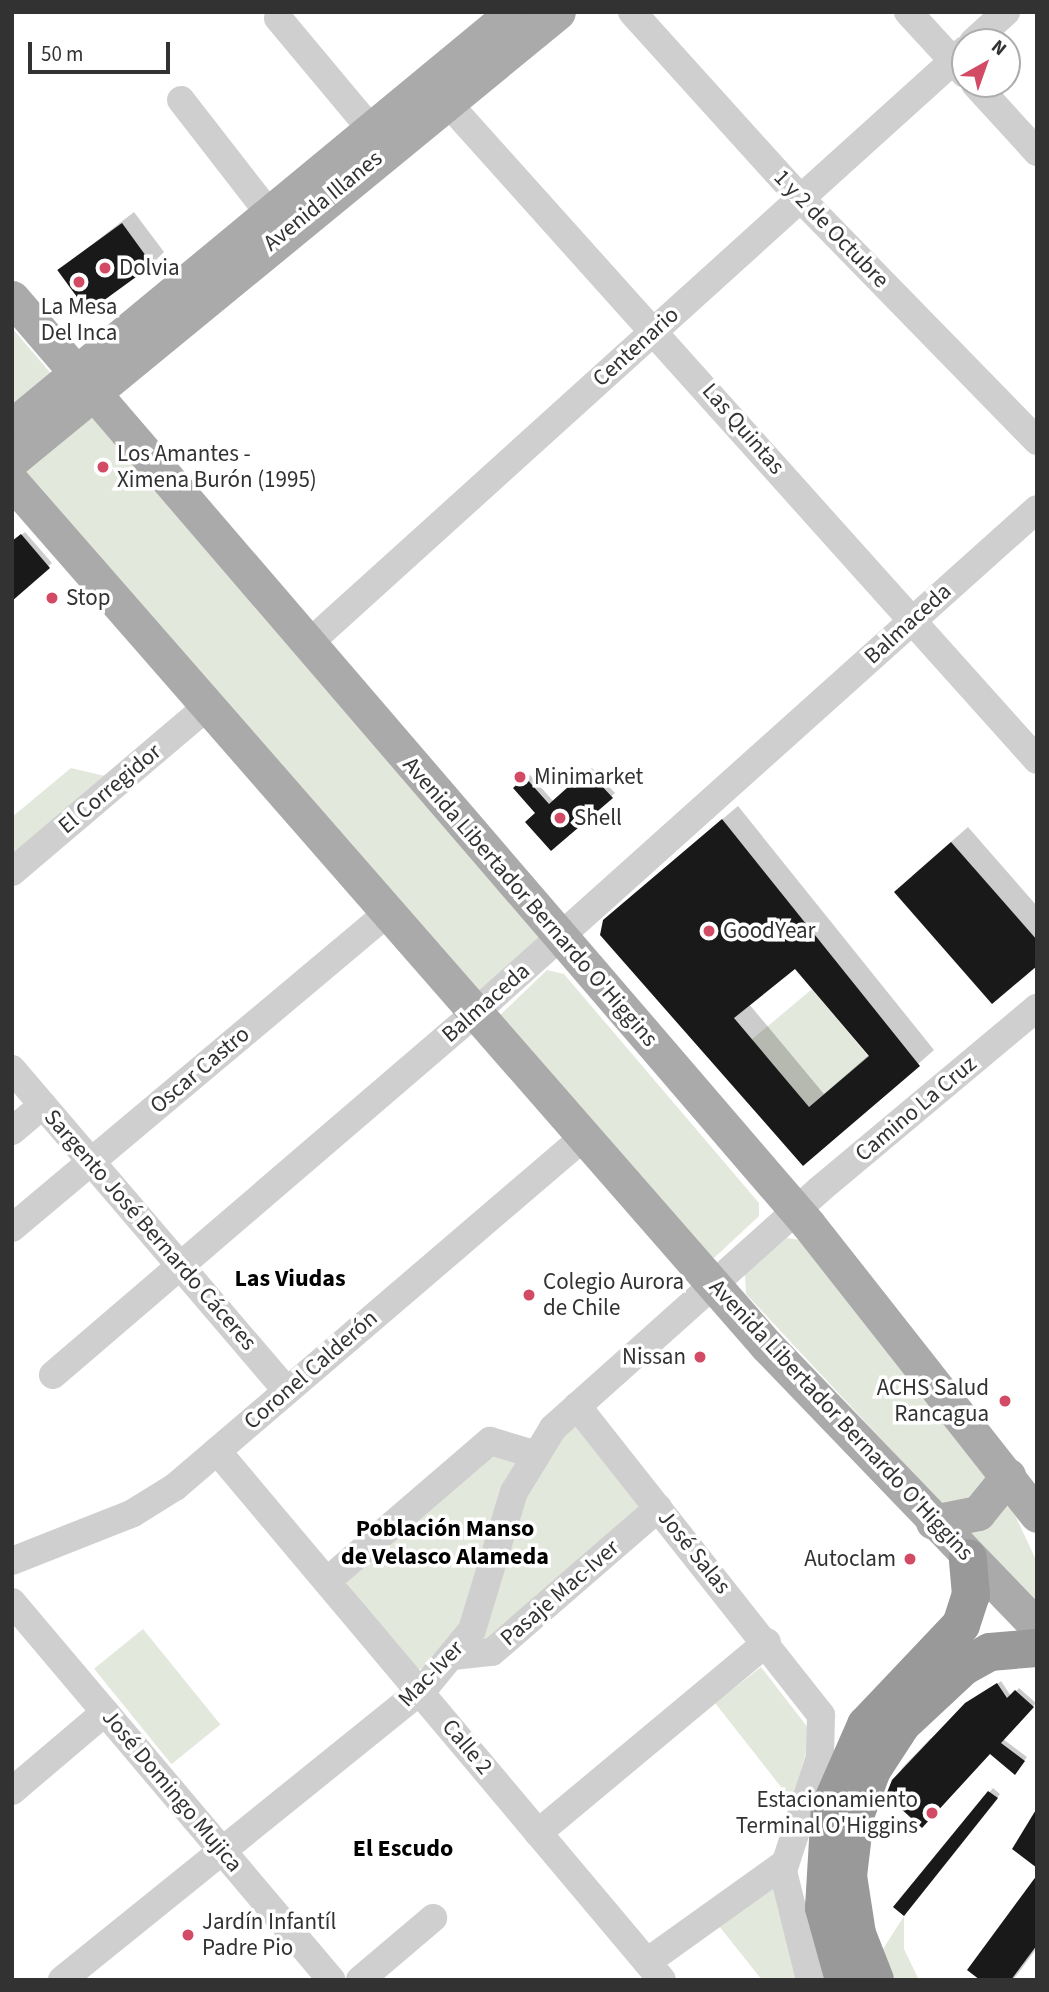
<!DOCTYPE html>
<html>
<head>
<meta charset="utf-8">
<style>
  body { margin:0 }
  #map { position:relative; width:1049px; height:1992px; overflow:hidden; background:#fff; font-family:"Source Sans 3",sans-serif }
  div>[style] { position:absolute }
  .green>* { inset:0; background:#e3e8dc; transform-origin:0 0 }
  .shadow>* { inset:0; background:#0003 }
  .building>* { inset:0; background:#191919; transform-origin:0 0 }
  .minor>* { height:28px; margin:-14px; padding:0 14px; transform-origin:14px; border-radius:14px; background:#cfcfcf }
  .major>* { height:35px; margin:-17.5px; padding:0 17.5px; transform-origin:17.5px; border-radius:17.5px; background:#aaa }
  .highway>* { height:38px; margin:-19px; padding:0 19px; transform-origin:19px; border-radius:19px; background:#999 }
  .dots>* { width:19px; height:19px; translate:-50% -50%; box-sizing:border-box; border:4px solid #fff; border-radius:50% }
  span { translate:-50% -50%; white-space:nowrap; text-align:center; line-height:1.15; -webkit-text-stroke:7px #fff; paint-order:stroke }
  .street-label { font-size:23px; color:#323232 }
  .poi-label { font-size:23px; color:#323232 }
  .left { translate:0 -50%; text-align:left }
  .right { translate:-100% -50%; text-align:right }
  .neighbourhood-label { font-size:24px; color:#000; font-weight:700 }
  .frame { position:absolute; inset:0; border:14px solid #323232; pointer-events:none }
  .north { position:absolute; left:951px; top:28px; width:70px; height:70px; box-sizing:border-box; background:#fff; border:2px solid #adadad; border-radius:50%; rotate:40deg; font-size:19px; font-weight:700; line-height:28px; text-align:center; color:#323232 }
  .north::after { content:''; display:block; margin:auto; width:24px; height:32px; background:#d24a63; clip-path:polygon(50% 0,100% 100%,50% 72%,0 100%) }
  .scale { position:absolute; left:28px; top:42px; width:142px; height:32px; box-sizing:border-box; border:4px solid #323232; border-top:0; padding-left:9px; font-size:21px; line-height:24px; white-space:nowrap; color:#323232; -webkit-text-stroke:5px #fff; paint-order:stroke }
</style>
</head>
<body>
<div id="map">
  <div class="green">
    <div style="clip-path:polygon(12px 328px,54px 377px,12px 415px)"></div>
    <div style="left:91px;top:403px;width:701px;height:94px;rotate:49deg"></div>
    <div style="clip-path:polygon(71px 768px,109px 777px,12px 858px,12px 817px)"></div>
    <div style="clip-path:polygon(547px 970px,564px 974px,759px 1203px,759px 1216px,714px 1258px,699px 1255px,496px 1019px)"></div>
    <div style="left:812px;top:989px;width:88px;height:79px;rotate:50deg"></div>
    <div style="clip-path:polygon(787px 1238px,801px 1240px,1006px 1496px,1037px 1562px,1037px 1606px,746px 1294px,745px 1274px)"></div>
    <div style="clip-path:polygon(576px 1420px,648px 1509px,489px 1647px,417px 1670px,341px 1576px,490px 1451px,508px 1456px)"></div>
    <div style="left:143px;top:1629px;width:123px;height:63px;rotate:51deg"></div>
    <div style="clip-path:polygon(761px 1667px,812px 1733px,792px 1801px,715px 1703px)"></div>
    <div style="clip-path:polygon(778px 1879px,798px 1980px,762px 1980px,715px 1921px)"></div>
    <div style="clip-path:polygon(904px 1916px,904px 1949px,919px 1980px,894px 1980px,886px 1963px,883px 1949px)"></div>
  </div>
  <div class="shadow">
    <div style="clip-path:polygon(134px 212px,164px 252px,152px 264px,59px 270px)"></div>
    <div style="clip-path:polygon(25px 532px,52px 563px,15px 596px,12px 543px)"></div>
    <div style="clip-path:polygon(592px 768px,615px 793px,551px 848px,537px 812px,515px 788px,530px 775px,554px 802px)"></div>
    <div style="clip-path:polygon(evenodd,738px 806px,934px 1050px,804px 1164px,620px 906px,738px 806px,795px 967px,870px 1054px,824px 1094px,749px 1004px,795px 967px)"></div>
    <div style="clip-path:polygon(968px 827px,1037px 906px,1037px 964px,912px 876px)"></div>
    <div style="clip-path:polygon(1001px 1681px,1011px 1696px,1019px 1688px,1036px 1703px,1003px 1739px,1027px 1757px,1018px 1770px,990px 1752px,888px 1795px,902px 1768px,930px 1739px)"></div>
    <div style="clip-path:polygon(993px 1788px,1000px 1794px,907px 1911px,895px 1907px)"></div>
    <div style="clip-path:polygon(1037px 1878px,1037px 1948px,1013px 1980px,983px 1980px)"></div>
  </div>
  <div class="building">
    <div style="left:122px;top:223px;width:52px;height:80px;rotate:54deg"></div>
    <div style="clip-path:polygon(21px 534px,50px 568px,12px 601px,12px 541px)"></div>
    <div style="clip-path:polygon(587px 770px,613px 798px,551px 851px,525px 822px,535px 813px,513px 788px,525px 777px,549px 804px)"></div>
    <div style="clip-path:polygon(evenodd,722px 819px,920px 1066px,803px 1166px,600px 935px,603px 920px,722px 819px,795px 969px,869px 1056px,809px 1107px,734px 1018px,795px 969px)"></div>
    <div style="clip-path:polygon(951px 842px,1037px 940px,1037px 966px,992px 1004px,894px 892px)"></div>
    <div style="clip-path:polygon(997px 1683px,1007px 1698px,1015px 1690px,1034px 1707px,1001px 1743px,1025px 1761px,1015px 1775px,990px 1754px,922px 1828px,886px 1795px,892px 1780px,965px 1703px)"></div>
    <div style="clip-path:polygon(988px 1791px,998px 1798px,904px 1916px,893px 1907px)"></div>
    <div style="clip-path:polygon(1037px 1808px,1037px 1868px,1012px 1849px)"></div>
    <div style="clip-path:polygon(1037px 1875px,1037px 1945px,1011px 1980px,980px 1980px,967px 1970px)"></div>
  </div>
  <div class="minor">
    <div style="left:632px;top:12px;width:252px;rotate:47.9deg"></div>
    <div style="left:801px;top:199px;width:338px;rotate:45.7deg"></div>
    <div style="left:908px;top:12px;width:84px;rotate:47.4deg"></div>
    <div style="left:278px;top:18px;width:143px;rotate:50.1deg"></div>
    <div style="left:973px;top:42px;width:45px;rotate:-42.3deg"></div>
    <div style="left:975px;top:84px;width:92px;rotate:47.6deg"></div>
    <div style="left:181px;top:100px;width:142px;rotate:52.2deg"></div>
    <div style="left:446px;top:101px;width:885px;rotate:48.11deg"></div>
    <div style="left:308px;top:644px;width:886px;rotate:-42.12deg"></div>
    <div style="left:12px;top:872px;width:257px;rotate:-40.3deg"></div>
    <div style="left:12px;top:1069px;width:423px;rotate:49.5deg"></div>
    <div style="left:12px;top:1131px;width:40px;rotate:-40deg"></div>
    <div style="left:12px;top:1228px;width:491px;rotate:-40deg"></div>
    <div style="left:53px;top:1375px;width:557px;rotate:-40.63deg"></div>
    <div style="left:476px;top:1012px;width:753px;rotate:-41.88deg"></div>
    <div style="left:577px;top:1406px;width:394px;rotate:51.7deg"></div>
    <div style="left:821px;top:1715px;width:42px;rotate:91.4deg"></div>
    <div style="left:820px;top:1757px;width:120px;rotate:108deg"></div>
    <div style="left:783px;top:1871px;width:112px;rotate:76.1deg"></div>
    <div style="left:217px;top:1451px;width:691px;rotate:49.93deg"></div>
    <div style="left:12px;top:1561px;width:130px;rotate:-21.6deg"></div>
    <div style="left:133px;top:1513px;width:49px;rotate:-31.8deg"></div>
    <div style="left:175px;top:1487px;width:540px;rotate:-40.57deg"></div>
    <div style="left:327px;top:1581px;width:215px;rotate:-40.7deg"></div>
    <div style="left:490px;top:1441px;width:46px;rotate:16.5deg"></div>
    <div style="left:12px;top:1602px;width:495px;rotate:49.8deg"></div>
    <div style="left:453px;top:1656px;width:39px;rotate:-6deg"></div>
    <div style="left:492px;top:1652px;width:220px;rotate:-40.9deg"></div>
    <div style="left:12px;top:1791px;width:122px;rotate:-40.3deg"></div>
    <div style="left:538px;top:1833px;width:298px;rotate:-39.8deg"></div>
    <div style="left:647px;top:1962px;width:168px;rotate:-35.6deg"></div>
    <div style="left:62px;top:1980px;width:468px;rotate:-38.9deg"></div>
    <div style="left:426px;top:1686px;width:72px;rotate:-50.6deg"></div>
    <div style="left:472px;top:1630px;width:144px;rotate:-73.1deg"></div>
    <div style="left:514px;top:1492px;width:75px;rotate:-58.6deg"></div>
    <div style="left:553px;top:1428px;width:357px;rotate:-41.8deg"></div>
    <div style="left:819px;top:1190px;width:284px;rotate:-39.9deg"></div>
    <div style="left:360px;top:1980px;width:96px;rotate:-40.3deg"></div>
  </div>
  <div class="major">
    <div style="left:12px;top:298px;width:1221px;rotate:49.32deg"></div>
    <div style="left:808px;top:1224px;width:370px;rotate:51.8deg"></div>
    <div style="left:12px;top:426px;width:650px;rotate:-39.57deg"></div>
    <div style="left:12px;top:460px;width:706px;rotate:-39.37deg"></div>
    <div style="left:12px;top:482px;width:1147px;rotate:48.85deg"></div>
    <div style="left:767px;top:1346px;width:390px;rotate:46.1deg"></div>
    <div style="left:933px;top:1522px;width:46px;rotate:-11.3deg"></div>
    <div style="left:978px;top:1513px;width:48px;rotate:-51deg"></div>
  </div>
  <div class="highway">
    <div style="left:844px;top:1980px;width:75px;rotate:-105.5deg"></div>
    <div style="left:824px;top:1908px;width:101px;rotate:-86.6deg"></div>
    <div style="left:830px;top:1807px;width:90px;rotate:-66.3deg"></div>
    <div style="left:866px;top:1725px;width:138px;rotate:-46.5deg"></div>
    <div style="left:961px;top:1625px;width:32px;rotate:-72deg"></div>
    <div style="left:971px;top:1595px;width:37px;rotate:-95deg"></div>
    <div style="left:875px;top:1980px;width:49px;rotate:-111.4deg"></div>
    <div style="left:857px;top:1934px;width:59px;rotate:-98.8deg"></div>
    <div style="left:848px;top:1876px;width:60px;rotate:-83.3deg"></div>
    <div style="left:855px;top:1816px;width:49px;rotate:-69.7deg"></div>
    <div style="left:872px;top:1770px;width:55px;rotate:-56.9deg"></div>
    <div style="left:902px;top:1724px;width:83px;rotate:-43.1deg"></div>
    <div style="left:963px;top:1667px;width:31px;rotate:-29deg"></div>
    <div style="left:990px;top:1652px;width:47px;rotate:-4.9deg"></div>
  </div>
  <div class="dots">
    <div style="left:105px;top:268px;background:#d24a63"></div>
    <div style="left:79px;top:282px;background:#d24a63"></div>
    <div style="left:103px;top:467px;background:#d24a63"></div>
    <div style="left:52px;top:598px;background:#d24a63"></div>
    <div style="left:520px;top:777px;background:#d24a63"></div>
    <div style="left:560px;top:818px;background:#d24a63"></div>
    <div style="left:709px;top:931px;background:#d24a63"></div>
    <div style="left:529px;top:1295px;background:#d24a63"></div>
    <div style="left:700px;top:1357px;background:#d24a63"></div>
    <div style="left:1005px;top:1401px;background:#d24a63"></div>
    <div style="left:910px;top:1559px;background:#d24a63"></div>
    <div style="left:932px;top:1813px;background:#d24a63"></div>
    <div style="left:188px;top:1935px;background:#d24a63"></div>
  </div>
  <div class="street-label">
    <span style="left:323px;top:201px;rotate:-39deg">Avenida Illanes</span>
    <span style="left:831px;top:229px;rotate:46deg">1 y 2 de Octubre</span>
    <span style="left:636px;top:347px;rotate:-42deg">Centenario</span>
    <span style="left:743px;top:429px;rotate:49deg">Las Quintas</span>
    <span style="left:908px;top:624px;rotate:-42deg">Balmaceda</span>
    <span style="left:110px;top:789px;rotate:-40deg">El Corregidor</span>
    <span style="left:530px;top:902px;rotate:49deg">Avenida Libertador Bernardo O'Higgins</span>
    <span style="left:486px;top:1003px;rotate:-41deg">Balmaceda</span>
    <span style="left:200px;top:1070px;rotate:-40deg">Oscar Castro</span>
    <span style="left:916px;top:1109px;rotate:-40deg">Camino La Cruz</span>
    <span style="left:150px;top:1230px;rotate:49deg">Sargento José Bernardo Cáceres</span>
    <span style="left:311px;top:1370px;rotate:-41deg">Coronel Calderón</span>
    <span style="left:841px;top:1420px;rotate:47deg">Avenida Libertador Bernardo O'Higgins</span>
    <span style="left:694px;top:1552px;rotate:51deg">José Salas</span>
    <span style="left:560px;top:1593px;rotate:-41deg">Pasaje Mac-Iver</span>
    <span style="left:431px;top:1674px;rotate:-46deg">Mac-Iver</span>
    <span style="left:467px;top:1747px;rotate:50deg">Calle 2</span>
    <span style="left:172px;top:1791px;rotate:50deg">José Domingo Mujica</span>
  </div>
  <div class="poi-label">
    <span class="left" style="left:119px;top:268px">Dolvia</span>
    <span style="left:79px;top:320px">La Mesa<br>Del Inca</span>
    <span class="left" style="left:117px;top:467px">Los Amantes -<br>Ximena Burón (1995)</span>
    <span class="left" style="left:66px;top:598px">Stop</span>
    <span class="left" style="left:534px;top:777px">Minimarket</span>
    <span class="left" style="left:574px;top:818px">Shell</span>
    <span class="left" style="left:723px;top:931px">GoodYear</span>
    <span class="left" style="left:543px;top:1295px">Colegio Aurora<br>de Chile</span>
    <span class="right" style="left:686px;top:1357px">Nissan</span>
    <span class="right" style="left:989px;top:1401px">ACHS Salud<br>Rancagua</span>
    <span class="right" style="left:896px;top:1559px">Autoclam</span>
    <span class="right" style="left:918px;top:1813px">Estacionamiento<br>Terminal O'Higgins</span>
    <span class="left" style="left:202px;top:1935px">Jardín Infantíl<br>Padre Pio</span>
  </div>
  <div class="neighbourhood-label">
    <span style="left:290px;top:1279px">Las Viudas</span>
    <span style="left:445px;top:1543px">Población Manso<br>de Velasco Alameda</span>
    <span style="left:403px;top:1849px">El Escudo</span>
  </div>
  <div class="frame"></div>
  <div class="north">N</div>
  <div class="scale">50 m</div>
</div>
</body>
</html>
